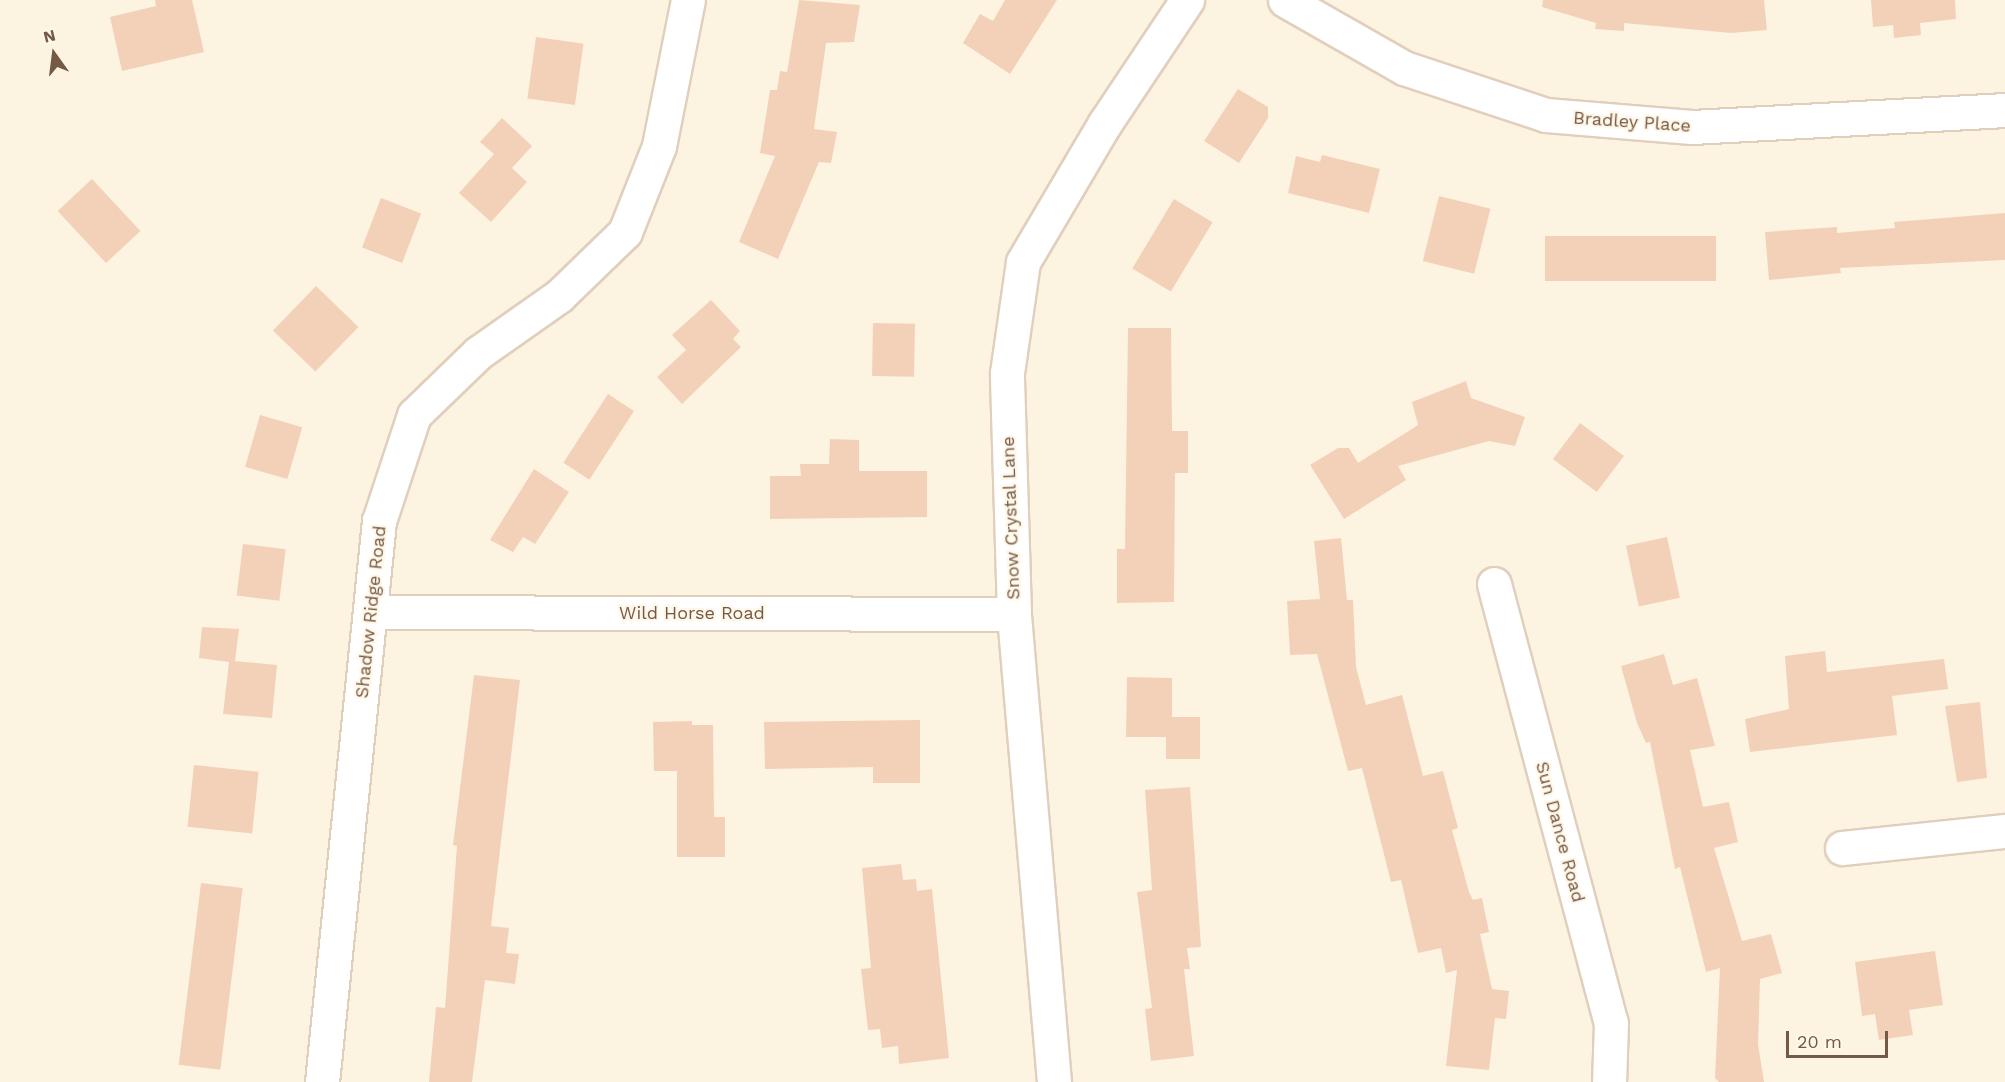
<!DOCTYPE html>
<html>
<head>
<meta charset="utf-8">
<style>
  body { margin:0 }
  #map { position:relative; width:2005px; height:1082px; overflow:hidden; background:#fdf3e1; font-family:"Work Sans",sans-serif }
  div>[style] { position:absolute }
  .building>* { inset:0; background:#f3d1b8; transform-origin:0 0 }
  .roads { filter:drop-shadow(2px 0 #e1cfbd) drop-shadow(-2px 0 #e1cfbd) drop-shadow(0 2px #e1cfbd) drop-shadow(0 -2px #e1cfbd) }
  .minor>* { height:33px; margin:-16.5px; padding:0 16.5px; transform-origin:16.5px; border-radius:16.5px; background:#fff }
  span { translate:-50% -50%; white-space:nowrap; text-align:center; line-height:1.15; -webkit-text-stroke:4.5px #fff7e8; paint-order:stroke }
  .street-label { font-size:18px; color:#745947 }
  .north { position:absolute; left:24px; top:24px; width:60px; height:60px; -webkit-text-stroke:4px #fff7e8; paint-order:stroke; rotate:346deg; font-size:16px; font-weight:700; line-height:24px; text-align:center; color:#745947 }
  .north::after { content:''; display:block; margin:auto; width:21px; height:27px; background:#745947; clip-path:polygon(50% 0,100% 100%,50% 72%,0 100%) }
  .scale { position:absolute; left:1786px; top:1031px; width:102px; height:27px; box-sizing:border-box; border:3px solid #745947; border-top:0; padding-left:8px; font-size:18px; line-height:21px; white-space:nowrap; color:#745947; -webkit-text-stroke:4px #fff7e8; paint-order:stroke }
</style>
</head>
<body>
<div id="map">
  <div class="building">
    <div style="clip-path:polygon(155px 0,192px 0,204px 52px,122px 71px,110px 17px,156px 6px)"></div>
    <div style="clip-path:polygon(799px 0,860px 5px,854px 42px,826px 43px,814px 129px,837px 132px,831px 163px,819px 162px,778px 259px,739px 242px,775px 156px,760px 153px,770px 90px,777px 90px,780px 71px,787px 72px)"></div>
    <div style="clip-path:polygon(1005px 0,1057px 0,1010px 74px,963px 43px,980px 14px,993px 21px)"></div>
    <div style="clip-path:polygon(1543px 0,1764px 0,1767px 30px,1731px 33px,1624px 23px,1624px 31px,1595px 29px,1596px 23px,1542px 7px)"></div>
    <div style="clip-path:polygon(1871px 0,1955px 0,1956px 19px,1920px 23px,1921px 35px,1894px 38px,1893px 25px,1873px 27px)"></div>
    <div style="left:536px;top:37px;width:48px;height:62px;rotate:8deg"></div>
    <div style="clip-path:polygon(1238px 89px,1268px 107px,1268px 118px,1239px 163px,1204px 141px)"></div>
    <div style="clip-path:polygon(502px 118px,532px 146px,512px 168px,527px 182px,491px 222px,459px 193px,494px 154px,480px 142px)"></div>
    <div style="clip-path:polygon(1322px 155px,1380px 169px,1369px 213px,1288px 193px,1296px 156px,1320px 162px)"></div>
    <div style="left:92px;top:179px;width:71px;height:47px;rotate:47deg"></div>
    <div style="left:1439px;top:196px;width:53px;height:67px;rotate:14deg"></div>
    <div style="left:381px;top:198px;width:43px;height:53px;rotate:21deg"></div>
    <div style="left:1174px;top:199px;width:45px;height:81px;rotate:31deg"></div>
    <div style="clip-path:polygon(2005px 213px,2005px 260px,1840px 268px,1841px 273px,1769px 280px,1765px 232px,1837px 227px,1837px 233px,1895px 228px,1894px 222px)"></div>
    <div style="left:1545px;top:236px;width:171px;height:45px"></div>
    <div style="left:316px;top:286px;width:59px;height:62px;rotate:44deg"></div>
    <div style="clip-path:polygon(711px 300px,740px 331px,733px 339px,741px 347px,682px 404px,657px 377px,686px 350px,672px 335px)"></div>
    <div style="left:873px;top:323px;width:42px;height:53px;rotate:1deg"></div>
    <div style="clip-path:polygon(1128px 328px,1171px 328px,1172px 431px,1188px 431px,1188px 473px,1175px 473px,1174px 602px,1117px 603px,1117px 549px,1125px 549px)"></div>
    <div style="clip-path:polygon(1466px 381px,1471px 398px,1525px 417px,1515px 446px,1489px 441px,1398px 466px,1406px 480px,1344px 519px,1310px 465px,1338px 448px,1349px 448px,1358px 463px,1418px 425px,1412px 402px)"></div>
    <div style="left:608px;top:394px;width:31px;height:82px;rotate:33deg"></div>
    <div style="left:260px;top:415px;width:44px;height:54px;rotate:16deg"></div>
    <div style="left:1580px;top:423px;width:55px;height:45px;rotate:37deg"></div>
    <div style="clip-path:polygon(830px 439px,859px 440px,859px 471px,927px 471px,927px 517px,770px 519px,770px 476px,801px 476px,800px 464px,829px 464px)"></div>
    <div style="clip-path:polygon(534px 469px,569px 492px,535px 544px,523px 537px,513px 552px,490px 540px)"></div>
    <div style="left:1667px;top:537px;width:62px;height:42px;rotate:78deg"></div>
    <div style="clip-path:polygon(1341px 538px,1347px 600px,1353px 600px,1356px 667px,1366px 705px,1402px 695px,1423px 776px,1443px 771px,1458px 828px,1452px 830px,1469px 892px,1473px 900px,1482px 898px,1489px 932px,1480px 934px,1492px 989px,1509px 991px,1506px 1019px,1495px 1018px,1489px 1070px,1446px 1066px,1457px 970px,1446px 973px,1441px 948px,1418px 953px,1401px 880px,1391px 882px,1362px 768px,1348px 771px,1317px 654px,1290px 655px,1287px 601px,1320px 599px,1314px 541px)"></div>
    <div style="left:243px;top:544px;width:43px;height:52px;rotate:7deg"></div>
    <div style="clip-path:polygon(202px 627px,239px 629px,235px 661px,277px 665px,272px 718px,223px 714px,229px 662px,199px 658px)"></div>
    <div style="clip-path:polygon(1825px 651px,1827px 672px,1944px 659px,1948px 689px,1892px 696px,1897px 735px,1750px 752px,1745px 719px,1789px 709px,1785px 656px)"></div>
    <div style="clip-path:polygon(1664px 654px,1673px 685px,1697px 678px,1715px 746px,1690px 750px,1703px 807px,1729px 802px,1738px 842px,1714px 848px,1742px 941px,1771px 934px,1782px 973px,1760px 979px,1758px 1044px,1764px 1082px,1719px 1082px,1715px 1078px,1720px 968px,1706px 972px,1680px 867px,1675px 869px,1650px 742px,1646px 743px,1637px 723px,1621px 666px)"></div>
    <div style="clip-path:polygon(474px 675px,520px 680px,491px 926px,509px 928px,506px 953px,519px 954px,515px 984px,485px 980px,472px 1082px,429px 1082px,436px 1007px,445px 1008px,457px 846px,453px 845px)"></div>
    <div style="clip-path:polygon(1127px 677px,1172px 678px,1172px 717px,1200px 717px,1200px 759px,1166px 759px,1166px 737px,1126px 737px)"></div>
    <div style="clip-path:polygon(1980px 702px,1987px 778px,1957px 782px,1945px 706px)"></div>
    <div style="clip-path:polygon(920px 720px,920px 783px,873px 783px,873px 767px,765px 769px,764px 722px)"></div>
    <div style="clip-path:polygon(692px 721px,692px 725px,713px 725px,714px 817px,725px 817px,725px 857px,677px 857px,677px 771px,654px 771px,653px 722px)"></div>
    <div style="left:194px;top:765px;width:65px;height:62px;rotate:6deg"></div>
    <div style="clip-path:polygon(1190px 787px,1201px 947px,1187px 948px,1190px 969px,1184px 969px,1194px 1056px,1151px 1061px,1145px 1009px,1152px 1008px,1137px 892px,1152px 890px,1145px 790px)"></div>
    <div style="clip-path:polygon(901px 864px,903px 880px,916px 879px,917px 891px,932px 889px,949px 1058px,899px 1064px,898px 1046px,882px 1048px,880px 1029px,868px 1030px,861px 969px,871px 968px,862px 868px)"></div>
    <div style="left:201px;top:883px;width:42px;height:183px;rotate:7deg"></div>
    <div style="clip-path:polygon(1935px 951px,1943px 1005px,1909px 1010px,1913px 1035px,1879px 1040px,1875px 1014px,1862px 1016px,1855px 962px)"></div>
  </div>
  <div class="roads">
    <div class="minor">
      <div style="left:1285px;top:0;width:137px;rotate:29.7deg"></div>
      <div style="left:1404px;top:68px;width:150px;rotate:18.3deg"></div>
      <div style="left:1546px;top:115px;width:146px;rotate:4.7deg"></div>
      <div style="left:1692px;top:127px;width:313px;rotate:-3.1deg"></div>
      <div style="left:1494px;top:584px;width:454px;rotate:75.1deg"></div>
      <div style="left:1611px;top:1023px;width:59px;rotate:91.9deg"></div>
      <div style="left:371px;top:612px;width:643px;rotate:0.18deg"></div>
      <div style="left:1842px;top:848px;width:164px;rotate:-6deg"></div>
      <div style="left:322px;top:1082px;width:564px;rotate:-84.2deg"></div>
      <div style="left:379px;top:521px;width:112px;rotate:-71.7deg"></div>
      <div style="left:414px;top:415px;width:89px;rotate:-44.1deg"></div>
      <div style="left:478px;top:353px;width:99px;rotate:-35.1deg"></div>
      <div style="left:559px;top:296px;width:92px;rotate:-44.1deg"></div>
      <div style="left:625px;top:232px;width:92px;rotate:-68.4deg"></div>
      <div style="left:659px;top:146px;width:149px;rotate:-78.8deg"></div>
      <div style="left:1054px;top:1082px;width:470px;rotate:-94.9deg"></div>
      <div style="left:1014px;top:614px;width:241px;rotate:-91.7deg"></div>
      <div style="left:1007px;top:373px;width:112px;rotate:-81.8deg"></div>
      <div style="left:1023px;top:262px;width:161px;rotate:-59.5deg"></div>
      <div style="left:1105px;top:123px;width:148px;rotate:-56.3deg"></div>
    </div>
  </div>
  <div class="street-label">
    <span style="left:1632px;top:122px;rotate:4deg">Bradley Place</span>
    <span style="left:1011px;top:518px;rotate:-92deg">Snow Crystal Lane</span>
    <span style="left:371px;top:612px;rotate:-84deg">Shadow Ridge Road</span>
    <span style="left:692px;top:613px">Wild Horse Road</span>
    <span style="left:1560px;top:832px;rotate:75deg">Sun Dance Road</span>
  </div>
  <div class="north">N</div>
  <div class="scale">20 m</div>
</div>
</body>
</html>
